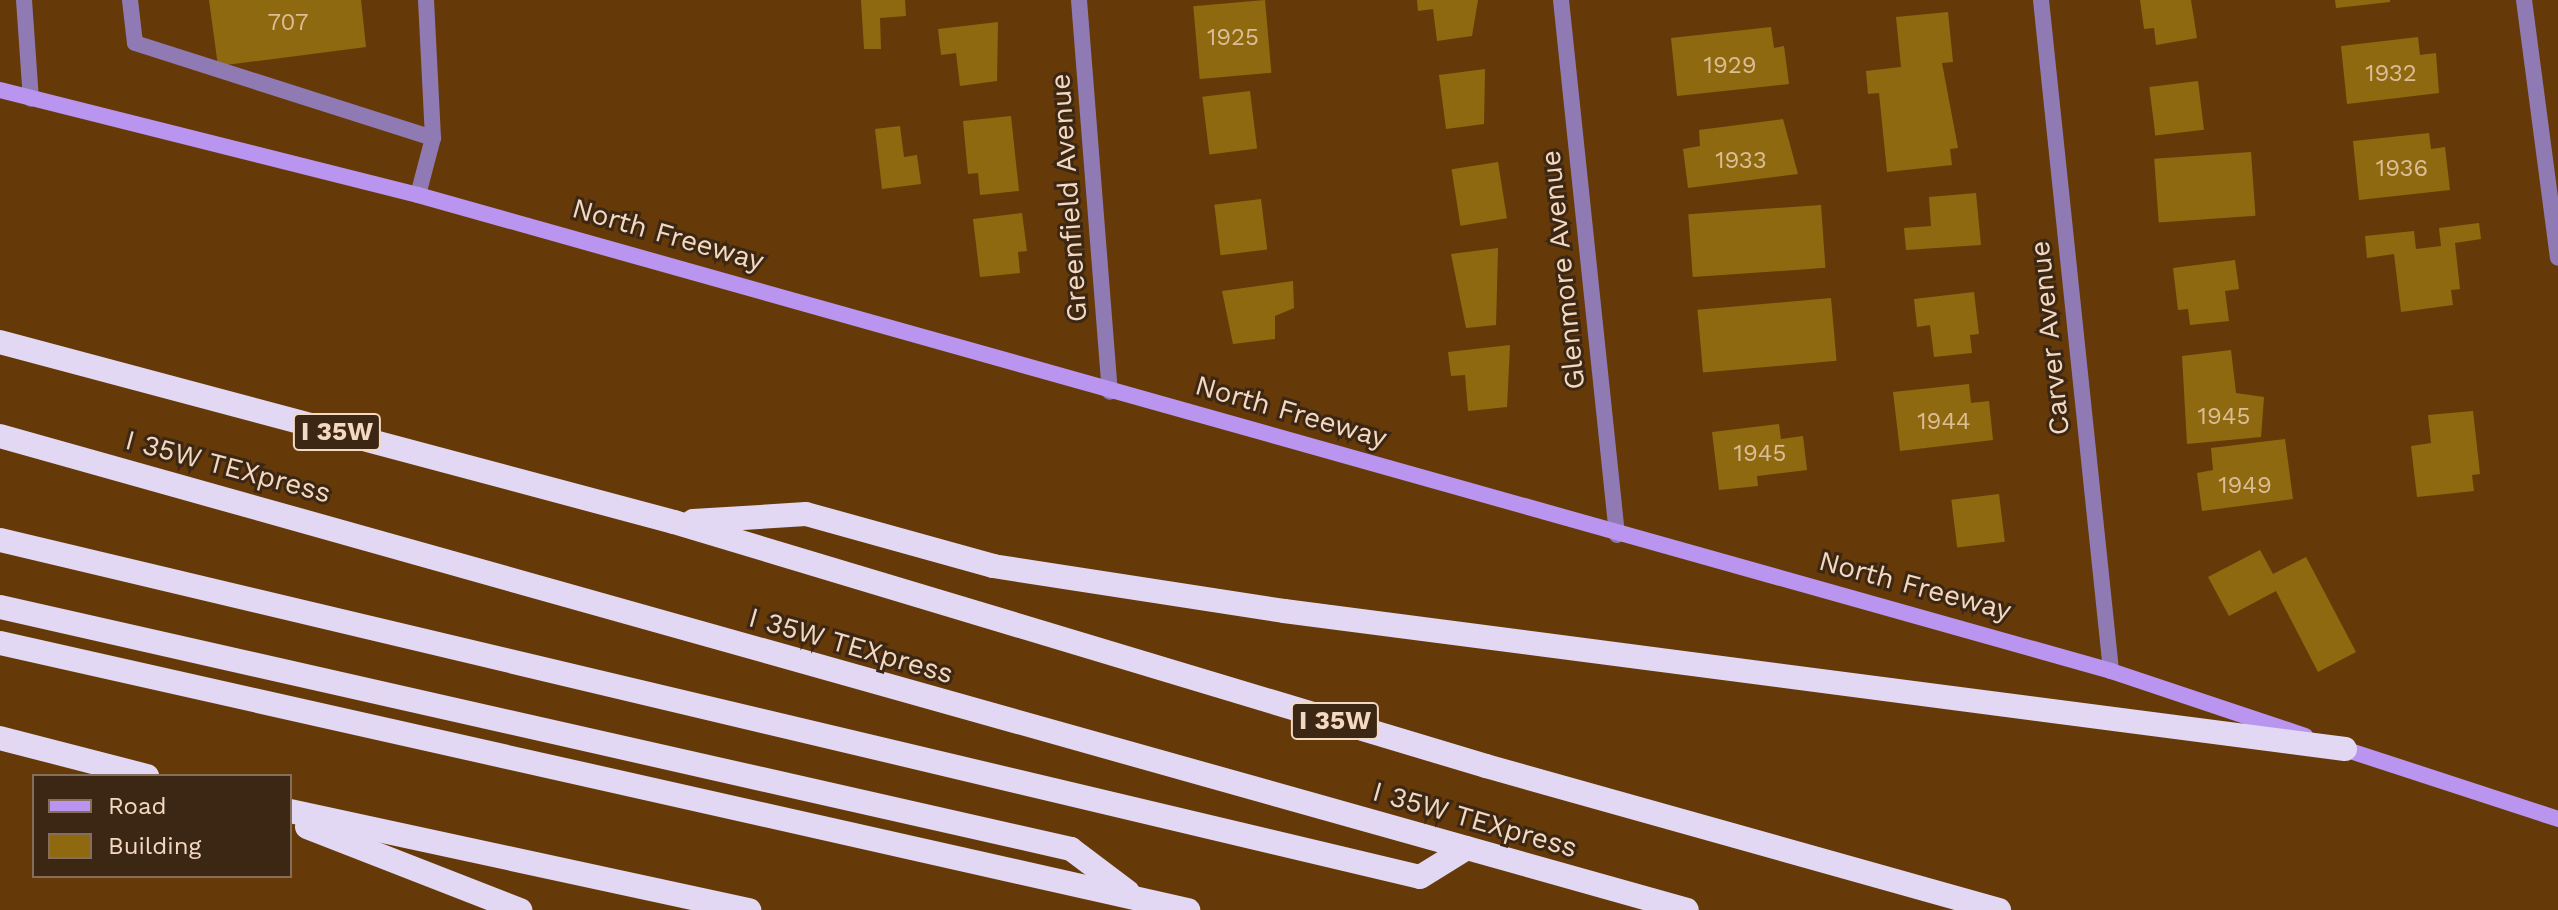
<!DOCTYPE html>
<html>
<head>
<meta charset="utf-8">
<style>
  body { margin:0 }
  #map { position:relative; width:2558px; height:910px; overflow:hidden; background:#663a08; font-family:"Work Sans",sans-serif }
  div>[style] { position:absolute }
  .building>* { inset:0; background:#8f6910; transform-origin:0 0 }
  .service>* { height:16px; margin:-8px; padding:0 8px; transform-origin:8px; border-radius:8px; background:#907ab3 }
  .minor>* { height:16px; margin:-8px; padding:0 8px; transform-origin:8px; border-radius:8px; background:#907ab3 }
  .secondary>* { height:16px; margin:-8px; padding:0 8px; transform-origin:8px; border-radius:8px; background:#ba95ef }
  .motorway>* { height:24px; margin:-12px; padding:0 12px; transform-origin:12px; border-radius:12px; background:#e2d8f4 }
  span { translate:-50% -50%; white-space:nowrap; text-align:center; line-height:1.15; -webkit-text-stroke:6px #3c2715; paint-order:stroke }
  .number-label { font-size:24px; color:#dbbd96 }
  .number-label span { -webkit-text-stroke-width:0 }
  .shield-label span { padding:2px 6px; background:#3c2715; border:2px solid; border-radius:6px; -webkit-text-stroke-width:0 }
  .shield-label { font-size:26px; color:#f4d9c2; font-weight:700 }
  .street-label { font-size:28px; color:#f4d9c2 }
  .legend { position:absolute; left:32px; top:774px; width:260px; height:104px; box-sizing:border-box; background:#3c2715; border:2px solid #866e5a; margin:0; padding:10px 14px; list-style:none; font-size:24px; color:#f4d9c2 }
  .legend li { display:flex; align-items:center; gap:16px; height:40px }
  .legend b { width:40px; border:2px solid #866e5a }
</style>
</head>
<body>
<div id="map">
  <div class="building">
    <div style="clip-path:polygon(209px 0,361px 0,366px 47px,218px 66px)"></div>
    <div style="clip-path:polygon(861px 0,905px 0,906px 16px,880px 18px,881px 49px,864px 49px)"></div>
    <div style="left:1265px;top:0;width:73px;height:72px;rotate:85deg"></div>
    <div style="clip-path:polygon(1417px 0,1478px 0,1472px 36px,1437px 41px,1433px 9px,1418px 11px)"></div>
    <div style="clip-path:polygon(2140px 0,2191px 0,2197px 38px,2156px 45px,2154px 28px,2144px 29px)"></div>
    <div style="clip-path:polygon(2335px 0,2390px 0,2390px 2px,2336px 8px)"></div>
    <div style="clip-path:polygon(1948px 12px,1953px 62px,1942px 63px,1958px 148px,1950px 149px,1952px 165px,1887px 172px,1879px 93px,1868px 94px,1866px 71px,1901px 67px,1896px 17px)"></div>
    <div style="clip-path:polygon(998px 22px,997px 81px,960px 86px,956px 53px,941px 55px,938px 29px)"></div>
    <div style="clip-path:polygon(1771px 27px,1774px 48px,1784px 46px,1789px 84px,1677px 96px,1671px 38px)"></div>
    <div style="clip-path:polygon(2418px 37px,2420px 55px,2436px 53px,2439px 93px,2347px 104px,2341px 46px)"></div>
    <div style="clip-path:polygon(1485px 69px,1484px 124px,1446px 129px,1439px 75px)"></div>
    <div style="left:2198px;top:81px;width:49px;height:49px;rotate:83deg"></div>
    <div style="left:1250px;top:91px;width:58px;height:48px;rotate:83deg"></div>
    <div style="clip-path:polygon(1011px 116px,1019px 191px,980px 195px,978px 173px,968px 174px,963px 121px)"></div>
    <div style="clip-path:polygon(1783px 119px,1798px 174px,1688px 188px,1683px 149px,1700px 146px,1699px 130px)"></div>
    <div style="clip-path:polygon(900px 126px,904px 157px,917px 155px,921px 184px,882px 189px,875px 129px)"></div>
    <div style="clip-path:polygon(2429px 133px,2431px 149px,2445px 147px,2450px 190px,2359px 200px,2353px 141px)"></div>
    <div style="left:2251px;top:152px;width:64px;height:97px;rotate:86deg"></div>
    <div style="left:1498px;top:162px;width:57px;height:47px;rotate:81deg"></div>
    <div style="clip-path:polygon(1976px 193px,1981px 245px,1906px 250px,1904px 228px,1931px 226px,1929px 197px)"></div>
    <div style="left:1261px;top:199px;width:51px;height:47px;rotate:83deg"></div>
    <div style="left:1821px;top:205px;width:63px;height:133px;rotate:86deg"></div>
    <div style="clip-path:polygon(1022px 213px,1027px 251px,1018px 252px,1020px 273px,980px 277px,973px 219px)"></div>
    <div style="clip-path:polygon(2479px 223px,2481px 239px,2455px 243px,2460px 289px,2451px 290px,2453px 305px,2401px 312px,2394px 254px,2367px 258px,2365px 236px,2414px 231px,2416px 249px,2441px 246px,2439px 228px)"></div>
    <div style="clip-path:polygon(1498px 248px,1496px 325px,1466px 328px,1451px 254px)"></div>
    <div style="clip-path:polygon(2235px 260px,2239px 289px,2225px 291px,2229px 321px,2190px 325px,2188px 309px,2178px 310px,2173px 268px)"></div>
    <div style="clip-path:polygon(1293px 281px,1294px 308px,1275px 316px,1275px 339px,1233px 344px,1222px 291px)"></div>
    <div style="clip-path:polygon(1974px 292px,1979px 334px,1970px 335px,1972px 353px,1934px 357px,1930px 325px,1917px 327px,1914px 299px)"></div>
    <div style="left:1831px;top:298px;width:63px;height:134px;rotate:85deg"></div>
    <div style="clip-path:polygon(1510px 345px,1507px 407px,1468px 411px,1465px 375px,1451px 376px,1448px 352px)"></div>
    <div style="clip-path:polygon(2231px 350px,2236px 393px,2264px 397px,2261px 437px,2187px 444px,2182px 356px)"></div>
    <div style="clip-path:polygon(1969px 384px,1971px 403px,1989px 401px,1993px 440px,1900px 451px,1893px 392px)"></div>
    <div style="clip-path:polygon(2473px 411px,2480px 474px,2472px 475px,2474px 491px,2417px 497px,2411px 446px,2431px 443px,2428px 415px)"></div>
    <div style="clip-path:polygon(1779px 424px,1781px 439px,1803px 436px,1807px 470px,1757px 476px,1758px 486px,1719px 490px,1712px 432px)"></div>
    <div style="clip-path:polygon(2285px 439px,2293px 499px,2202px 511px,2197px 473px,2213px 470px,2211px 448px)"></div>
    <div style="left:1999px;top:494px;width:48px;height:48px;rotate:83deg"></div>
    <div style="clip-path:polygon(2260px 550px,2273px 574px,2306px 557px,2356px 652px,2318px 672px,2276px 591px,2229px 616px,2208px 577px)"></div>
  </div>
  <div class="service">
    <div style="left:130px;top:0;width:43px;rotate:83.4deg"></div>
    <div style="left:135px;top:43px;width:313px;rotate:17.7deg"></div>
    <div style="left:418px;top:195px;width:59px;rotate:-75.3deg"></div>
    <div style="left:433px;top:138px;width:138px;rotate:-92.9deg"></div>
  </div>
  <div class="minor">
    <div style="left:24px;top:0;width:99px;rotate:86deg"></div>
    <div style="left:1079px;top:0;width:393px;rotate:85.5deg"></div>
    <div style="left:1561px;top:0;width:538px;rotate:84.02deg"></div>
    <div style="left:2041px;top:0;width:675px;rotate:84.04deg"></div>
    <div style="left:2524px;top:0;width:260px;rotate:82.5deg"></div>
  </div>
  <div class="secondary">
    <div style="left:0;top:90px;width:431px;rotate:14.1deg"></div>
    <div style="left:418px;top:195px;width:1759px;rotate:15.7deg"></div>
    <div style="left:2111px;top:671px;width:205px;rotate:18.5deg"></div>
    <div style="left:2335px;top:746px;width:235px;rotate:18.1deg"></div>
  </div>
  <div class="motorway">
    <div style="left:0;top:342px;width:698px;rotate:14.95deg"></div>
    <div style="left:674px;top:522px;width:848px;rotate:16.73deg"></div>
    <div style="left:1486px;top:766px;width:533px;rotate:15.68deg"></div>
    <div style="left:0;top:436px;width:1752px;rotate:15.69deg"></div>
    <div style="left:693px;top:521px;width:113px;rotate:-3.5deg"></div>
    <div style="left:806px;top:514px;width:194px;rotate:15.5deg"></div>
    <div style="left:993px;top:566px;width:294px;rotate:8.8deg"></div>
    <div style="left:1284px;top:611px;width:1070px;rotate:7.41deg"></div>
    <div style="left:0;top:540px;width:1459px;rotate:13.35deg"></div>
    <div style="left:1420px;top:877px;width:55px;rotate:-31.7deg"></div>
    <div style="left:0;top:607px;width:1098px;rotate:12.73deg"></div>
    <div style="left:1071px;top:849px;width:71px;rotate:37deg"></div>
    <div style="left:0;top:643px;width:1218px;rotate:12.67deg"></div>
    <div style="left:0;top:738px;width:152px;rotate:14.5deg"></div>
    <div style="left:290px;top:811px;width:470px;rotate:12.2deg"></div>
    <div style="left:307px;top:827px;width:229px;rotate:21.3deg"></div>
  </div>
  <div class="number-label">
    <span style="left:288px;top:23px">707</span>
    <span style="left:1233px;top:38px">1925</span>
    <span style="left:1730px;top:66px">1929</span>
    <span style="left:2391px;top:74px">1932</span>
    <span style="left:1741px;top:161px">1933</span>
    <span style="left:2402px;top:169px">1936</span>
    <span style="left:2224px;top:417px">1945</span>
    <span style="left:1944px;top:422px">1944</span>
    <span style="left:1760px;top:454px">1945</span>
    <span style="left:2245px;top:486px">1949</span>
  </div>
  <div class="shield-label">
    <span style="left:337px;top:432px">I 35W</span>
    <span style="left:1335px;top:721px">I 35W</span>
  </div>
  <div class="street-label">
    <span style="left:1069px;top:198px;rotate:-94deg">Greenfield Avenue</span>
    <span style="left:668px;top:235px;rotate:16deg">North Freeway</span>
    <span style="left:1563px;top:270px;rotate:-96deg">Glenmore Avenue</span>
    <span style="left:2050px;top:338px;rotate:-96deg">Carver Avenue</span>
    <span style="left:1291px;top:412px;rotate:16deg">North Freeway</span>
    <span style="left:228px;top:467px;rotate:15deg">I 35W TEXpress</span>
    <span style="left:1915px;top:586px;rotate:15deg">North Freeway</span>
    <span style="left:851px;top:646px;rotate:16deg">I 35W TEXpress</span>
    <span style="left:1475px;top:820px;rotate:16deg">I 35W TEXpress</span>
  </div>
  <ul class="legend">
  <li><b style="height:10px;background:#ba95ef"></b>Road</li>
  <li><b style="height:22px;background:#8f6910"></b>Building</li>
  </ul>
</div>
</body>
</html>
